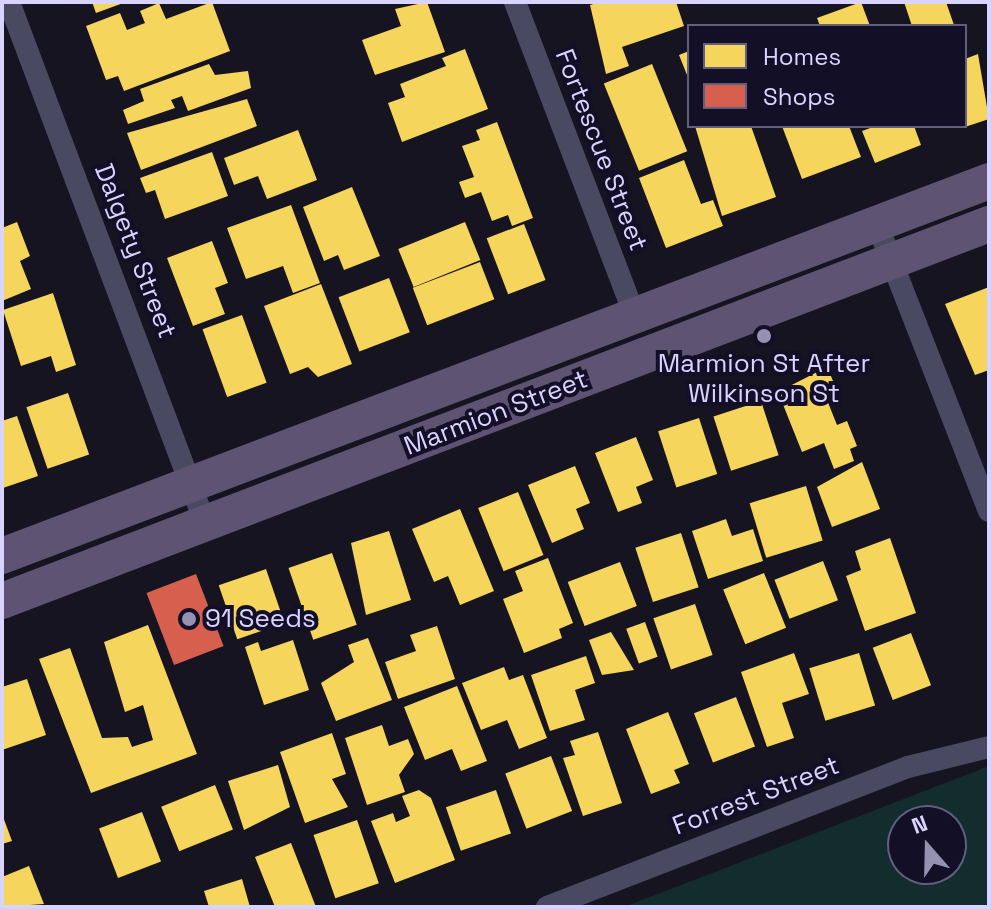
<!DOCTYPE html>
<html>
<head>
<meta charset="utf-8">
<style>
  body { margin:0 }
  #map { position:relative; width:991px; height:909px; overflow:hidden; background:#161421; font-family:"Space Grotesk",sans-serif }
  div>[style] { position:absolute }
  .green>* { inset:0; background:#132c2d }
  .homes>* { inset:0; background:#f6d55c; transform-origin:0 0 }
  .shops>* { inset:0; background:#d6604d; transform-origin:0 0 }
  .street>* { height:22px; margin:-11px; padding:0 11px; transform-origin:11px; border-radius:11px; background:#4a4962 }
  .primary>* { height:36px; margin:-18px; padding:0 18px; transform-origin:18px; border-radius:18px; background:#5e5373 }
  .dots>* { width:22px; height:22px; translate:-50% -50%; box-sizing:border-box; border:4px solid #130f26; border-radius:50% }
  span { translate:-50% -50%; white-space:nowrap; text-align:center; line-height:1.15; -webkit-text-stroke:8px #130f26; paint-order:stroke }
  .street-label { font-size:26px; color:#d9d4ff }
  .poi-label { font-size:26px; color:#d9d4ff }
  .left { translate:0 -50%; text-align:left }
  .frame { position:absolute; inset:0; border:4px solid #d9d4ff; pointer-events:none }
  .legend { position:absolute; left:687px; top:24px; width:280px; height:104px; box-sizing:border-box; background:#130f26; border:2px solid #625e7d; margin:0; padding:10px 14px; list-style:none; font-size:24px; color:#d9d4ff }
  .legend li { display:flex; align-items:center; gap:16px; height:40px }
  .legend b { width:40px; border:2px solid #625e7d }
  .north { position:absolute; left:887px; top:805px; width:80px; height:80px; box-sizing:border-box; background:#130f26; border:2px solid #625e7d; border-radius:50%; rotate:340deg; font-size:22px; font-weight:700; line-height:32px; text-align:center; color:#d9d4ff }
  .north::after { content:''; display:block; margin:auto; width:28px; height:36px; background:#9591b1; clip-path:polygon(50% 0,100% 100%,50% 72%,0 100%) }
</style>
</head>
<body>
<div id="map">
  <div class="green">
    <div style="clip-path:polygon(evenodd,989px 766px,989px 907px,624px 907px,989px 766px,903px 821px,951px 821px,951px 869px,903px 869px,903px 821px)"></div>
  </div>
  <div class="homes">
    <div style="clip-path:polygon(92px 2px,126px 2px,96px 13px)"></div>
    <div style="clip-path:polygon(212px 2px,230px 51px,124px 91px,118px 76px,106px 80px,86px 26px,120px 13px,127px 30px,145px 23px,140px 11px,159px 3px,166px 19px)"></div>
    <div style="clip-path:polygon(427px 2px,445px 52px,375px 75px,362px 40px,401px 26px,395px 9px)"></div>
    <div style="clip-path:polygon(600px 2px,676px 2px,684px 26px,622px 47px,629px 66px,606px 74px,590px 5px)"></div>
    <div style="clip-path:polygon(861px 2px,870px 26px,820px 26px,817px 18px)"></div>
    <div style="clip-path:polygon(904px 2px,946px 2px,954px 25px,912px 26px)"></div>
    <div style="clip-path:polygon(465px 49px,488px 109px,402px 142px,388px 103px,405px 97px,400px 84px,446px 66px,442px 58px)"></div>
    <div style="clip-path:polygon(689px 51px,689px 80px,679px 55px)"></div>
    <div style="clip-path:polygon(978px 54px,989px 119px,965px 127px,965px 59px)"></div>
    <div style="clip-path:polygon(209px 64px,215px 75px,248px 71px,251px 88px,188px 111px,182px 96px,171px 100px,175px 108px,128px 124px,123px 110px,144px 101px,140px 89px)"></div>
    <div style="left:652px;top:64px;width:94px;height:52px;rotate:68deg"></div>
    <div style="clip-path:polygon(247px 99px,257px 126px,141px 170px,127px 133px)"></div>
    <div style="clip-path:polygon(497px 122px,533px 218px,512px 226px,508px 215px,492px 221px,481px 192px,465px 198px,459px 182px,474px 177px,462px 146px,480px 140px,476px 130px)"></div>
    <div style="clip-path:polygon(695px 126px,751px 126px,776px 197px,722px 216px)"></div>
    <div style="clip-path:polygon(782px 126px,849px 126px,861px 157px,802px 179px)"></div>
    <div style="clip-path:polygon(876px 126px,914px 126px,921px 145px,875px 163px,862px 131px)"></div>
    <div style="clip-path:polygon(298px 130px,317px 180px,267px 199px,258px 176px,234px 185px,224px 158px)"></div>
    <div style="clip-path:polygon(212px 152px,228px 196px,165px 219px,155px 190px,146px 193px,140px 178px)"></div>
    <div style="clip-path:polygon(684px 160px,701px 204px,713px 200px,723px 226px,666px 248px,639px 178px)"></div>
    <div style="clip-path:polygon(352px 187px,380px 256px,344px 270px,338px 255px,324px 261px,303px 207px)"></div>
    <div style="clip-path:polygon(291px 205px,320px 283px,293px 293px,283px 266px,246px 279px,227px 228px)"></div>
    <div style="clip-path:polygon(17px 222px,30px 256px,20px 261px,31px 289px,2px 301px,2px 228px)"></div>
    <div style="left:465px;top:222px;width:41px;height:72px;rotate:68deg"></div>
    <div style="left:524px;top:224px;width:60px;height:40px;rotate:69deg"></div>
    <div style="clip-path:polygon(212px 241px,228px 283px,215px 288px,225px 314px,193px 326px,167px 258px)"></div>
    <div style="left:480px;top:262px;width:40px;height:72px;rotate:69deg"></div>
    <div style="left:389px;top:278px;width:58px;height:54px;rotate:69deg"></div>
    <div style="clip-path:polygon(321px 284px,352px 364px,318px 377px,308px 367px,290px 374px,264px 306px)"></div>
    <div style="clip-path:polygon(989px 287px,989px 370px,975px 375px,945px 304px)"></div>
    <div style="clip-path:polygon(53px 293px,76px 365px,56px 372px,51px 356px,21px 366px,3px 310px)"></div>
    <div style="left:242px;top:315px;width:72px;height:42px;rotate:70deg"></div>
    <div style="clip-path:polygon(827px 367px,837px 390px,825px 395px,837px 425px,847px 421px,857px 446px,850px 449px,854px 461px,834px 469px,824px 443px,802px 452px,778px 392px)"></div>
    <div style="left:68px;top:393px;width:65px;height:44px;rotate:71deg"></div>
    <div style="left:761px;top:401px;width:57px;height:50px;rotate:72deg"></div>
    <div style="clip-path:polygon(17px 416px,38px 476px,3px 488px,2px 421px)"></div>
    <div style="left:699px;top:418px;width:59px;height:43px;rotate:72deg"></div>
    <div style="clip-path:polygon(636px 437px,653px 480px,636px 487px,642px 503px,618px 512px,595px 453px)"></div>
    <div style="clip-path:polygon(862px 462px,880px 509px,832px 527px,817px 487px)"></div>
    <div style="clip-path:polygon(575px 466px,590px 503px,576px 509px,584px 529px,552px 543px,528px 485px)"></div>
    <div style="left:806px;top:486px;width:57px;height:59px;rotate:73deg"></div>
    <div style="left:518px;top:492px;width:68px;height:43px;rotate:68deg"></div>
    <div style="clip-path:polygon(460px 509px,494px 591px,460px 605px,448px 576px,434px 582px,412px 529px)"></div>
    <div style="clip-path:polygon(726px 519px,732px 536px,753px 529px,763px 561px,708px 579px,692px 531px)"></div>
    <div style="clip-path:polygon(389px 531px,411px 600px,366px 615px,351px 543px)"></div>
    <div style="left:681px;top:533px;width:57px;height:48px;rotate:72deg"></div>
    <div style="clip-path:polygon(890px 538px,916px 613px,865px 631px,846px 576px,861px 570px,855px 551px)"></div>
    <div style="left:332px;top:553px;width:76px;height:46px;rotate:71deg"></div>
    <div style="clip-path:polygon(548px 558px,573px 623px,559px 629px,562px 638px,524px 653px,503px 599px,523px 591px,515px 571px)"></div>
    <div style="left:823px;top:561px;width:42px;height:52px;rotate:69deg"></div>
    <div style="left:620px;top:562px;width:47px;height:56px;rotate:69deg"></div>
    <div style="left:266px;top:569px;width:57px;height:50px;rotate:71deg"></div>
    <div style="left:764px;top:573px;width:59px;height:44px;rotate:68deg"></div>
    <div style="left:695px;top:604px;width:54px;height:44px;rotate:71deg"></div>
    <div style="left:645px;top:622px;width:37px;height:20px;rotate:70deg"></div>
    <div style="clip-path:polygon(148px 625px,197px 754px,91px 793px,39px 659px,70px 648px,102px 738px,128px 737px,132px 747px,153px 740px,143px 705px,125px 712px,104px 642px)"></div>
    <div style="clip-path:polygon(437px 626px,455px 679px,398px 699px,385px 662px,416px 651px,410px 635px)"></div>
    <div style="clip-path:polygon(611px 632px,634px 670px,602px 675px,589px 640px)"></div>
    <div style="left:911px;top:633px;width:56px;height:41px;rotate:69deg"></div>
    <div style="clip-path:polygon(368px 638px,392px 700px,336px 721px,321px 683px,354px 662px,348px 645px)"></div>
    <div style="clip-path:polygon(293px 640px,309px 690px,264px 705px,245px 647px,258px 642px,261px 651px)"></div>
    <div style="clip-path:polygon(794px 653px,809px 694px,782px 703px,794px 738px,767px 747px,741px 672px)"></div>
    <div style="left:859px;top:653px;width:55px;height:52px;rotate:73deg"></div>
    <div style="clip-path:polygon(586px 656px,595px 683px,575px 690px,585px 720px,550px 731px,531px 675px)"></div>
    <div style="clip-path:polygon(504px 667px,509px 680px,523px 675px,547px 738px,519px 749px,507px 720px,481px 730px,462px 683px)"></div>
    <div style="clip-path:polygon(27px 679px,46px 735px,2px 750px,2px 687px)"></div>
    <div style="clip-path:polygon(457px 686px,487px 761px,461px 771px,452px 749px,425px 760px,404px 707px)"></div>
    <div style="left:736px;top:697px;width:53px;height:45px;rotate:69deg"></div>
    <div style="clip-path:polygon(668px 712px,689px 764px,674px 770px,680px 783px,651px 794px,626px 729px)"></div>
    <div style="clip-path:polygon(382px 725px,389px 746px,408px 739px,414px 754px,399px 775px,405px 792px,367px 805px,345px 738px)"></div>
    <div style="clip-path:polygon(598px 732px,622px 803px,583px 816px,563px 758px,575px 755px,570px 741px)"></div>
    <div style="clip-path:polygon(332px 733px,346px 774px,332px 779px,348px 807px,305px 823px,280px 752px)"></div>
    <div style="left:551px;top:756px;width:59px;height:49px;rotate:69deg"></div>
    <div style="clip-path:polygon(278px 765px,290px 807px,244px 830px,228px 781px)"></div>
    <div style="left:215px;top:785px;width:48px;height:58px;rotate:68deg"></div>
    <div style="clip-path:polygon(419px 790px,431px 798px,455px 860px,395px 883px,371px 821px,393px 813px,396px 822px,410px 816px,402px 796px)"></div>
    <div style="left:496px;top:790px;width:46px;height:53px;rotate:71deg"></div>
    <div style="left:142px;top:812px;width:53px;height:46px;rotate:69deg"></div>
    <div style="clip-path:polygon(2px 814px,12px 841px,2px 844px)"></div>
    <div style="left:357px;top:820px;width:67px;height:46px;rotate:71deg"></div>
    <div style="clip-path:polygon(291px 843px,316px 907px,275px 907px,255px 857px)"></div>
    <div style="clip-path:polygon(29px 866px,44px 904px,2px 907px,2px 877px)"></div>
    <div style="clip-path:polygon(242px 879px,250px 907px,209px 907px,204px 891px)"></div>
  </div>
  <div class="shops">
    <div style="left:196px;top:574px;width:77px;height:53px;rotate:69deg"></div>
  </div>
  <div class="street">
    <div style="left:9px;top:2px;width:557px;rotate:69.38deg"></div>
    <div style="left:515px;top:2px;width:337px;rotate:69.1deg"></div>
    <div style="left:877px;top:224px;width:308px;rotate:68.7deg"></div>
    <div style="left:547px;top:907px;width:387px;rotate:-21.2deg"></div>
    <div style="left:908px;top:767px;width:83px;rotate:-13.9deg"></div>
  </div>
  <div class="primary">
    <div style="left:2px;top:556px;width:1056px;rotate:-20.8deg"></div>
    <div style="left:2px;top:601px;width:1057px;rotate:-20.91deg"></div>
  </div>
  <div class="dots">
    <div style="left:764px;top:336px;background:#9591b1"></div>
    <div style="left:189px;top:619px;background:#9591b1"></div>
  </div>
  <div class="street-label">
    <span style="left:601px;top:150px;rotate:69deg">Fortescue Street</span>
    <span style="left:135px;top:251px;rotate:69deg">Dalgety Street</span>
    <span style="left:496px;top:413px;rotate:-21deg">Marmion Street</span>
    <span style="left:756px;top:796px;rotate:-21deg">Forrest Street</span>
  </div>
  <div class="poi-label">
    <span style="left:764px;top:379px">Marmion St After<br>Wilkinson St</span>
    <span class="left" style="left:205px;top:619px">91 Seeds</span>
  </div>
  <div class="frame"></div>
  <ul class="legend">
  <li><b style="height:22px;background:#f6d55c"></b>Homes</li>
  <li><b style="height:22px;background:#d6604d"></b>Shops</li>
  </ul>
  <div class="north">N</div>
</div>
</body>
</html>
